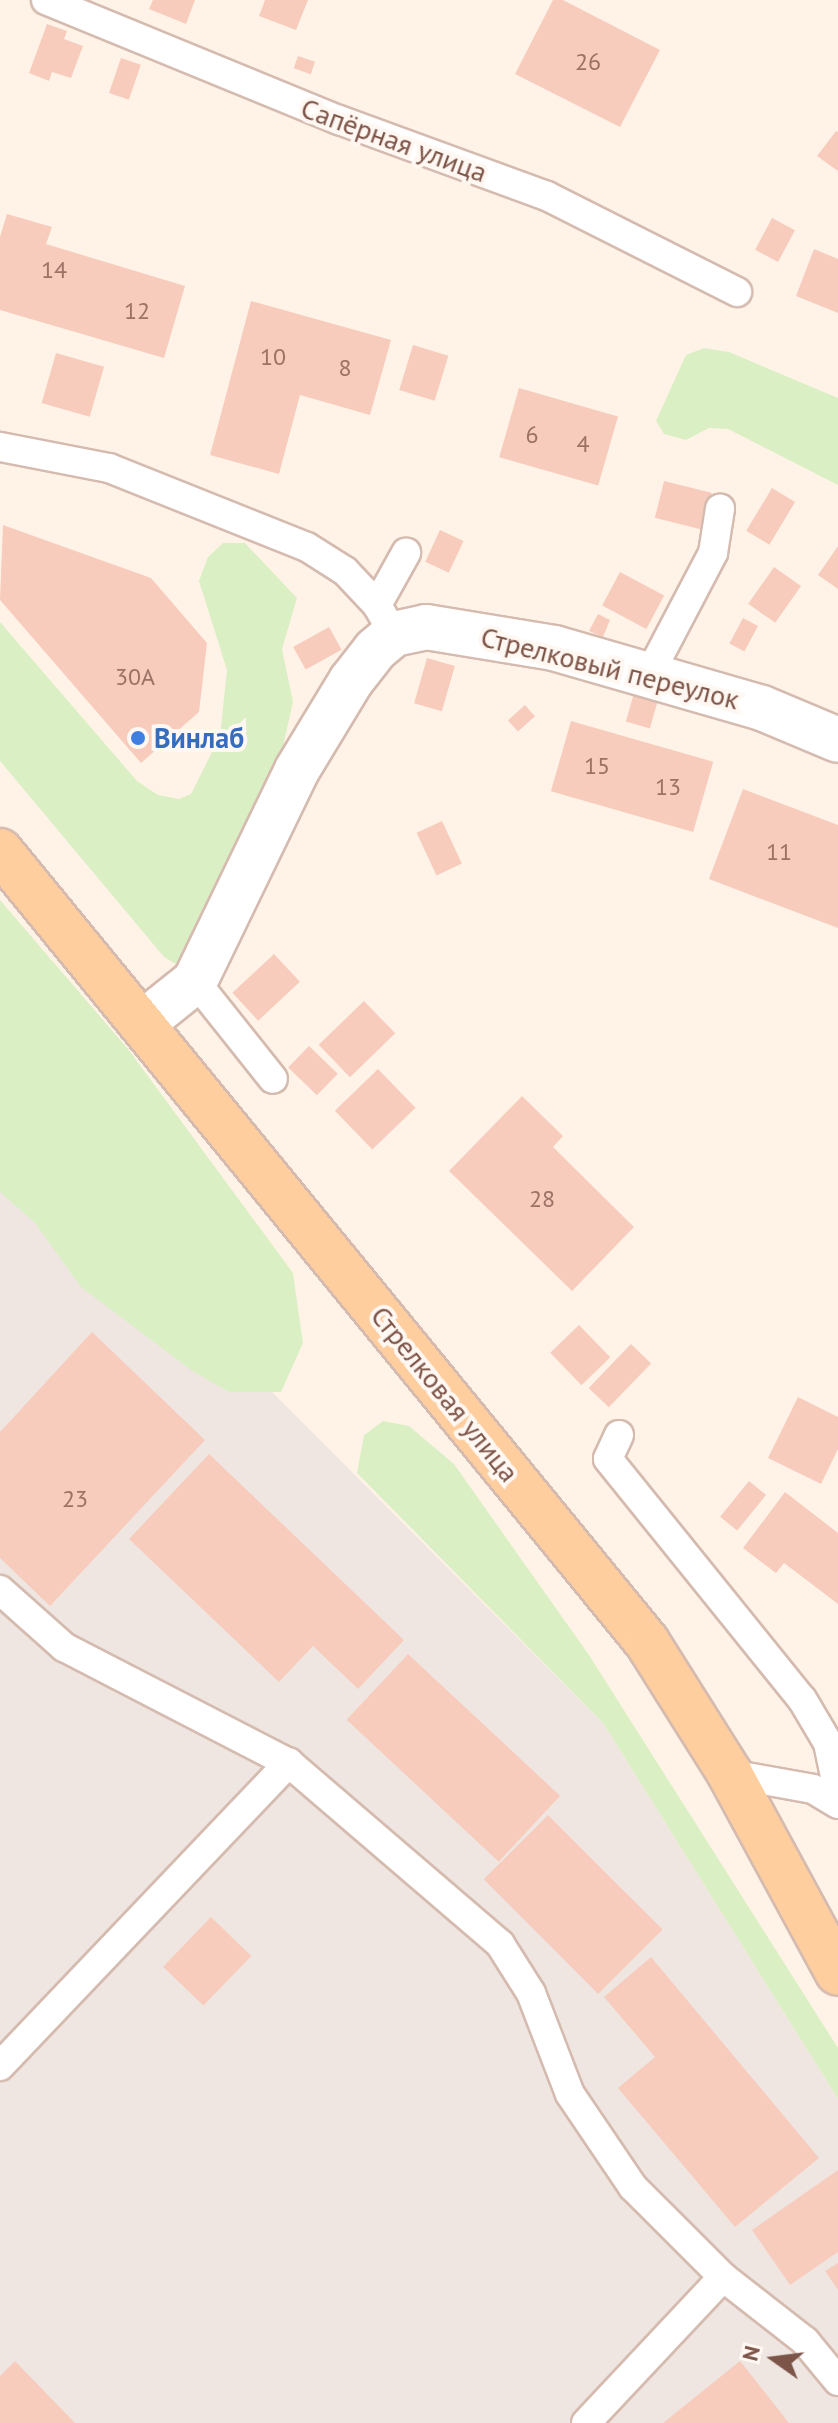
<!DOCTYPE html>
<html>
<head>
<meta charset="utf-8">
<style>
  body { margin:0 }
  #map { position:relative; width:838px; height:2423px; overflow:hidden; background:#fff3e8; font-family:"PT Sans",sans-serif }
  div>[style] { position:absolute }
  .industrial>* { inset:0; background:#efe6e2 }
  .green>* { inset:0; background:#dbefc4 }
  .building>* { inset:0; background:#f7ccbd; transform-origin:0 0 }
  .roads { filter:drop-shadow(2px 0 #d5bbaf) drop-shadow(-2px 0 #d5bbaf) drop-shadow(0 2px #d5bbaf) drop-shadow(0 -2px #d5bbaf) }
  .lane>* { height:28px; margin:-14px; padding:0 14px; transform-origin:14px; border-radius:14px; background:#fff }
  .street>* { height:44px; margin:-22px; padding:0 22px; transform-origin:22px; border-radius:22px; background:#fff }
  .primary>* { height:44px; margin:-22px; padding:0 22px; transform-origin:22px; border-radius:22px; background:#ffce9f }
  .dots>* { width:22px; height:22px; translate:-50% -50%; box-sizing:border-box; border:4px solid #fff7f1; border-radius:50% }
  span { translate:-50% -50%; white-space:nowrap; text-align:center; line-height:1.15; -webkit-text-stroke:8px #fff7f1; paint-order:stroke }
  .number-label { font-size:24px; color:#9c7265 }
  .number-label span { -webkit-text-stroke-width:0 }
  .street-label { font-size:28px; color:#7d5448 }
  .shop-label { font-size:28px; color:#366cbe; font-weight:700 }
  .left { translate:0 -50%; text-align:left }
  .north { position:absolute; left:734px; top:2319px; width:80px; height:80px; -webkit-text-stroke:6px #fff7f1; paint-order:stroke; rotate:284deg; font-size:22px; font-weight:700; line-height:32px; text-align:center; color:#7d5448 }
  .north::after { content:''; display:block; margin:auto; width:28px; height:36px; background:#7d5448; clip-path:polygon(50% 0,100% 100%,50% 72%,0 100%) }
</style>
</head>
<body>
<div id="map">
  <div class="industrial">
    <div style="clip-path:polygon(0 1038px,275px 1395px,603px 1723px,838px 2099px,838px 2423px,0 2423px)"></div>
  </div>
  <div class="green">
    <div style="clip-path:polygon(704px 348px,729px 352px,838px 398px,838px 485px,728px 429px,709px 428px,686px 440px,664px 434px,656px 421px,680px 368px,686px 355px)"></div>
    <div style="clip-path:polygon(223px 543px,245px 543px,297px 598px,282px 649px,293px 702px,280px 760px,179px 966px,164px 957px,0 761px,0 622px,137px 781px,158px 795px,179px 799px,191px 794px,220px 736px,227px 670px,199px 581px,208px 557px)"></div>
    <div style="clip-path:polygon(0 900px,128px 1049px,293px 1273px,303px 1343px,281px 1392px,229px 1392px,191px 1370px,81px 1287px,35px 1223px,0 1192px)"></div>
    <div style="clip-path:polygon(383px 1421px,409px 1426px,454px 1464px,589px 1655px,838px 2048px,838px 2099px,603px 1723px,357px 1473px,364px 1435px)"></div>
  </div>
  <div class="building">
    <div style="clip-path:polygon(153px 0,195px 0,186px 24px,149px 9px)"></div>
    <div style="clip-path:polygon(265px 0,308px 0,296px 30px,259px 16px)"></div>
    <div style="clip-path:polygon(553px 0,563px 0,660px 50px,620px 127px,515px 74px)"></div>
    <div style="clip-path:polygon(47px 24px,67px 31px,64px 39px,83px 46px,71px 78px,52px 72px,49px 81px,29px 73px)"></div>
    <div style="left:298px;top:56px;width:18px;height:13px;rotate:19deg"></div>
    <div style="left:121px;top:58px;width:21px;height:37px;rotate:19deg"></div>
    <div style="clip-path:polygon(836px 131px,838px 132px,838px 171px,817px 156px)"></div>
    <div style="clip-path:polygon(7px 214px,52px 227px,46px 244px,185px 286px,164px 358px,0 310px,0 237px)"></div>
    <div style="left:772px;top:218px;width:26px;height:36px;rotate:28deg"></div>
    <div style="clip-path:polygon(814px 249px,838px 259px,838px 313px,796px 296px)"></div>
    <div style="clip-path:polygon(251px 301px,391px 340px,370px 415px,300px 395px,279px 474px,210px 455px)"></div>
    <div style="left:413px;top:345px;width:37px;height:47px;rotate:17deg"></div>
    <div style="left:56px;top:353px;width:50px;height:52px;rotate:16deg"></div>
    <div style="left:519px;top:388px;width:103px;height:72px;rotate:16deg"></div>
    <div style="left:664px;top:481px;width:49px;height:38px;rotate:14deg"></div>
    <div style="left:772px;top:488px;width:27px;height:50px;rotate:31deg"></div>
    <div style="clip-path:polygon(3px 525px,151px 578px,207px 643px,199px 712px,141px 763px,0 600px)"></div>
    <div style="left:440px;top:530px;width:26px;height:35px;rotate:25deg"></div>
    <div style="clip-path:polygon(838px 546px,838px 589px,818px 575px)"></div>
    <div style="left:774px;top:567px;width:33px;height:45px;rotate:35deg"></div>
    <div style="left:620px;top:572px;width:50px;height:38px;rotate:28deg"></div>
    <div style="clip-path:polygon(598px 614px,610px 620px,603px 637px,589px 631px)"></div>
    <div style="left:743px;top:618px;width:17px;height:29px;rotate:28deg"></div>
    <div style="left:329px;top:627px;width:26px;height:41px;rotate:61deg"></div>
    <div style="left:427px;top:658px;width:29px;height:47px;rotate:16deg"></div>
    <div style="left:636px;top:686px;width:25px;height:37px;rotate:16deg"></div>
    <div style="left:525px;top:705px;width:15px;height:23px;rotate:48deg"></div>
    <div style="left:571px;top:721px;width:148px;height:73px;rotate:16deg"></div>
    <div style="clip-path:polygon(743px 789px,838px 825px,838px 928px,709px 879px)"></div>
    <div style="left:442px;top:821px;width:47px;height:28px;rotate:65deg"></div>
    <div style="left:274px;top:954px;width:38px;height:57px;rotate:47deg"></div>
    <div style="left:364px;top:1001px;width:45px;height:63px;rotate:46deg"></div>
    <div style="left:309px;top:1046px;width:40px;height:30px;rotate:44deg"></div>
    <div style="left:378px;top:1069px;width:54px;height:60px;rotate:46deg"></div>
    <div style="clip-path:polygon(522px 1096px,563px 1136px,553px 1147px,634px 1227px,572px 1291px,449px 1171px)"></div>
    <div style="left:579px;top:1325px;width:45px;height:40px;rotate:46deg"></div>
    <div style="clip-path:polygon(92px 1332px,205px 1440px,50px 1606px,0 1558px,0 1432px)"></div>
    <div style="left:631px;top:1344px;width:28px;height:61px;rotate:44deg"></div>
    <div style="clip-path:polygon(798px 1397px,838px 1417px,838px 1449px,821px 1484px,768px 1458px)"></div>
    <div style="clip-path:polygon(209px 1454px,404px 1640px,358px 1689px,313px 1646px,279px 1682px,129px 1539px)"></div>
    <div style="left:749px;top:1481px;width:22px;height:46px;rotate:39deg"></div>
    <div style="clip-path:polygon(785px 1492px,838px 1533px,838px 1604px,784px 1563px,776px 1573px,743px 1548px)"></div>
    <div style="left:408px;top:1654px;width:208px;height:90px;rotate:43deg"></div>
    <div style="left:548px;top:1815px;width:162px;height:91px;rotate:45deg"></div>
    <div style="left:211px;top:1917px;width:56px;height:69px;rotate:44deg"></div>
    <div style="clip-path:polygon(651px 1957px,819px 2158px,735px 2227px,618px 2088px,655px 2057px,604px 1997px)"></div>
    <div style="clip-path:polygon(838px 2170px,838px 2252px,790px 2285px,752px 2230px)"></div>
    <div style="clip-path:polygon(838px 2263px,838px 2290px,825px 2271px)"></div>
    <div style="clip-path:polygon(15px 2361px,75px 2423px,0 2423px,0 2376px)"></div>
    <div style="clip-path:polygon(740px 2361px,789px 2423px,663px 2423px)"></div>
  </div>
  <div class="roads">
    <div class="lane">
      <div style="left:46px;top:0;width:317px;rotate:22.3deg"></div>
      <div style="left:339px;top:120px;width:221px;rotate:20.1deg"></div>
      <div style="left:547px;top:196px;width:213px;rotate:26.8deg"></div>
      <div style="left:0;top:447px;width:111px;rotate:10.9deg"></div>
      <div style="left:109px;top:468px;width:213px;rotate:21.8deg"></div>
      <div style="left:307px;top:547px;width:45px;rotate:32.3deg"></div>
      <div style="left:345px;top:571px;width:47px;rotate:46.7deg"></div>
      <div style="left:377px;top:605px;width:34px;rotate:60deg"></div>
      <div style="left:377px;top:605px;width:60px;rotate:-60.9deg"></div>
      <div style="left:649px;top:675px;width:138px;rotate:-62.3deg"></div>
      <div style="left:713px;top:553px;width:45px;rotate:-81deg"></div>
      <div style="left:195px;top:981px;width:125px;rotate:51.5deg"></div>
      <div style="left:619px;top:1435px;width:26px;rotate:115deg"></div>
      <div style="left:608px;top:1459px;width:309px;rotate:51.1deg"></div>
      <div style="left:802px;top:1699px;width:51px;rotate:59.4deg"></div>
      <div style="left:828px;top:1743px;width:49px;rotate:78.2deg"></div>
      <div style="left:0;top:1590px;width:86px;rotate:41.7deg"></div>
      <div style="left:64px;top:1647px;width:253px;rotate:27.3deg"></div>
      <div style="left:289px;top:1763px;width:278px;rotate:40.6deg"></div>
      <div style="left:500px;top:1944px;width:58px;rotate:57.7deg"></div>
      <div style="left:531px;top:1993px;width:108px;rotate:68.9deg"></div>
      <div style="left:570px;top:2094px;width:112px;rotate:55.9deg"></div>
      <div style="left:633px;top:2187px;width:127px;rotate:45deg"></div>
      <div style="left:723px;top:2277px;width:104px;rotate:38deg"></div>
      <div style="left:805px;top:2341px;width:52px;rotate:50.5deg"></div>
      <div style="left:730px;top:1774px;width:84px;rotate:10.2deg"></div>
      <div style="left:813px;top:1789px;width:29px;rotate:31deg"></div>
      <div style="left:0;top:2066px;width:419px;rotate:-46.4deg"></div>
      <div style="left:586px;top:2423px;width:200px;rotate:-46.8deg"></div>
    </div>
    <div class="street">
      <div style="left:144px;top:1022px;width:65px;rotate:-38.8deg"></div>
      <div style="left:195px;top:981px;width:234px;rotate:-64.2deg"></div>
      <div style="left:297px;top:770px;width:104px;rotate:-58.8deg"></div>
      <div style="left:351px;top:681px;width:39px;rotate:-52deg"></div>
      <div style="left:375px;top:650px;width:25px;rotate:-40deg"></div>
      <div style="left:394px;top:634px;width:33px;rotate:-12deg"></div>
      <div style="left:426px;top:627px;width:130px;rotate:9.3deg"></div>
      <div style="left:554px;top:648px;width:216px;rotate:16.1deg"></div>
      <div style="left:762px;top:708px;width:82px;rotate:22.8deg"></div>
    </div>
    <div class="primary">
      <div style="left:0;top:851px;width:1022px;rotate:50.72deg"></div>
      <div style="left:647px;top:1642px;width:156px;rotate:57.8deg"></div>
      <div style="left:730px;top:1774px;width:226px;rotate:61.5deg"></div>
    </div>
  </div>
  <div class="dots">
    <div style="left:138px;top:738px;background:#3f7fe0"></div>
  </div>
  <div class="number-label">
    <span style="left:588px;top:62px">26</span>
    <span style="left:54px;top:270px">14</span>
    <span style="left:137px;top:311px">12</span>
    <span style="left:273px;top:357px">10</span>
    <span style="left:345px;top:368px">8</span>
    <span style="left:532px;top:435px">6</span>
    <span style="left:583px;top:444px">4</span>
    <span style="left:135px;top:677px">30А</span>
    <span style="left:597px;top:766px">15</span>
    <span style="left:668px;top:787px">13</span>
    <span style="left:779px;top:852px">11</span>
    <span style="left:542px;top:1199px">28</span>
    <span style="left:75px;top:1499px">23</span>
  </div>
  <div class="street-label">
    <span style="left:394px;top:140px;rotate:20deg">Сапёрная улица</span>
    <span style="left:610px;top:668px;rotate:14deg">Стрелковый переулок</span>
    <span style="left:445px;top:1394px;rotate:51deg">Стрелковая улица</span>
  </div>
  <div class="shop-label">
    <span class="left" style="left:154px;top:738px">Винлаб</span>
  </div>
  <div class="north">N</div>
</div>
</body>
</html>
